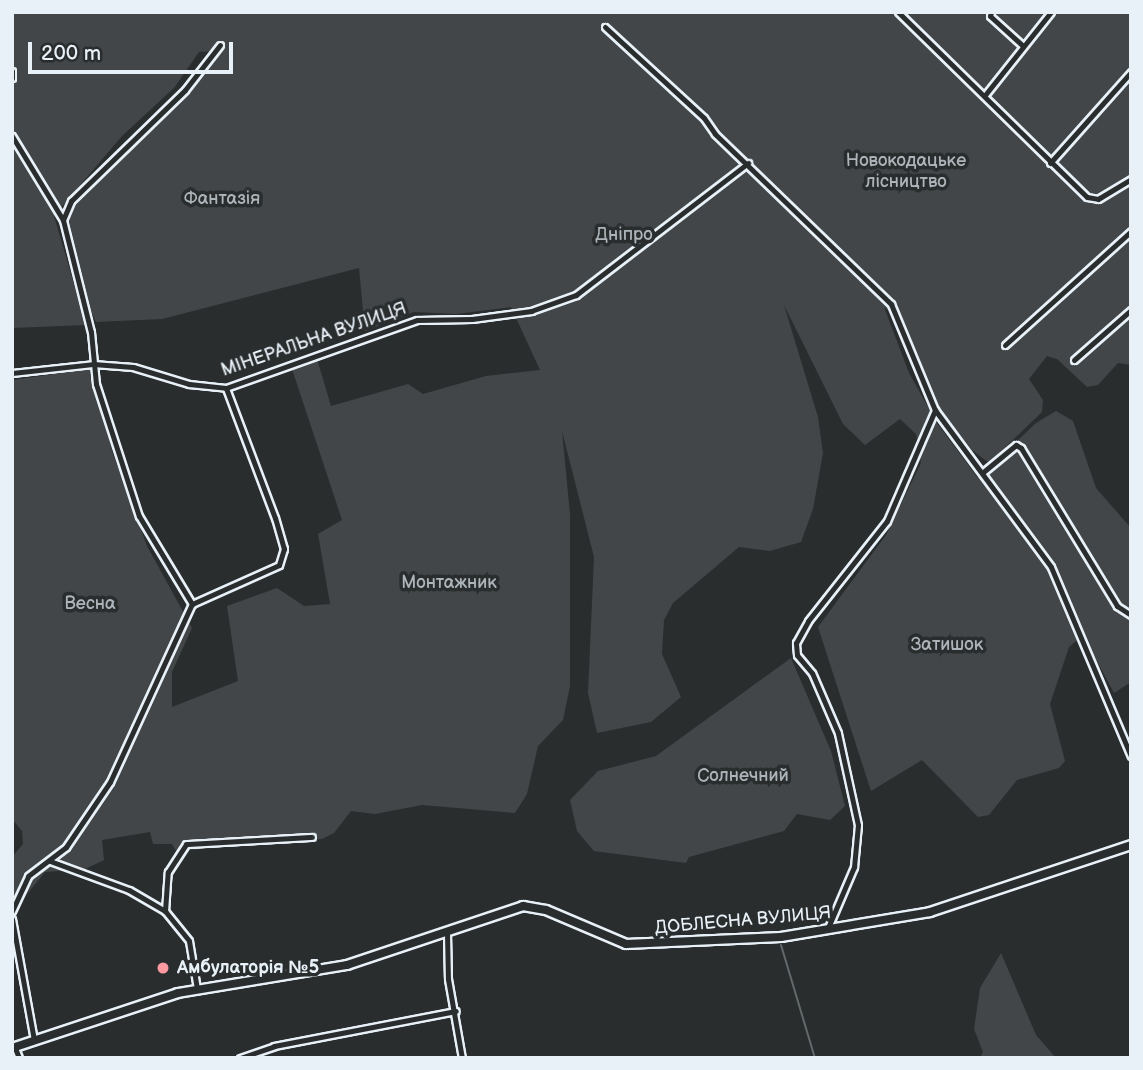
<!DOCTYPE html>
<html>
<head>
<meta charset="utf-8">
<style>
  body { margin:0 }
  #map { position:relative; width:1143px; height:1070px; overflow:hidden; background:#2a2d2e; font-family:"Balsamiq Sans",sans-serif }
  div>[style] { position:absolute }
  .green>* { inset:0; background:#424648 }
  .stream>* { height:2px; margin:-1px; padding:0 1px; transform-origin:1px; border-radius:1px; background:#63686b }
  .roads { filter:drop-shadow(2px 0 #e8f1f8) drop-shadow(-2px 0 #e8f1f8) drop-shadow(0 2px #e8f1f8) drop-shadow(0 -2px #e8f1f8) }
  .street>* { height:5px; margin:-2.5px; padding:0 2.5px; transform-origin:2.5px; border-radius:2.5px; background:#2a2d2e }
  .secondary>* { height:8px; margin:-4px; padding:0 4px; transform-origin:4px; border-radius:4px; background:#2a2d2e }
  .dots>* { width:19px; height:19px; translate:-50% -50%; box-sizing:border-box; border:4px solid #2a2d2e; border-radius:50% }
  span { translate:-50% -50%; white-space:nowrap; text-align:center; line-height:1.15; -webkit-text-stroke:7px #2a2d2e; paint-order:stroke }
  .park-label { font-size:18px; color:#aeb5ba }
  .street-label { font-size:18px; color:#e8f1f8 }
  .poi-label { font-size:18px; color:#e8f1f8; font-weight:700 }
  .left { translate:0 -50%; text-align:left }
  .frame { position:absolute; inset:0; border:14px solid #e8f1f8; pointer-events:none }
  .scale { position:absolute; left:28px; top:42px; width:205px; height:32px; box-sizing:border-box; border:4px solid #e8f1f8; border-top:0; padding-left:9px; font-size:21px; line-height:24px; white-space:nowrap; color:#e8f1f8; -webkit-text-stroke:5px #2a2d2e; paint-order:stroke }
</style>
</head>
<body>
<div id="map">
  <div class="green">
    <div style="clip-path:polygon(12px 12px,1131px 12px,1131px 365px,1118px 363px,1098px 385px,1087px 387px,1057px 359px,1047px 356px,1029px 379px,1043px 400px,1042px 412px,989px 463px,972px 450px,938px 406px,910px 351px,901px 321px,884px 307px,909px 373px,937px 423px,978px 478px,1036px 423px,1056px 411px,1073px 421px,1096px 488px,1131px 528px,1131px 682px,1114px 693px,1083px 635px,1069px 647px,1050px 704px,1065px 761px,1059px 768px,1017px 780px,989px 815px,978px 817px,922px 760px,871px 791px,818px 627px,886px 535px,921px 463px,916px 434px,900px 419px,865px 445px,843px 424px,784px 305px,818px 417px,823px 453px,813px 509px,801px 542px,770px 551px,739px 547px,673px 603px,664px 620px,662px 654px,681px 697px,651px 722px,597px 733px,588px 693px,594px 557px,562px 431px,570px 514px,570px 686px,563px 720px,538px 746px,527px 794px,515px 813px,422px 805px,375px 814px,351px 811px,334px 833px,322px 839px,176px 851px,172px 844px,153px 844px,150px 832px,102px 840px,104px 860px,85px 869px,45px 872px,23px 899px,12px 901px,12px 857px,23px 844px,22px 831px,12px 819px,12px 380px,90px 369px,113px 454px,147px 546px,192px 628px,172px 672px,172px 707px,238px 681px,227px 606px,277px 588px,304px 606px,330px 604px,318px 534px,342px 520px,292px 369px,317px 359px,331px 406px,408px 384px,423px 394px,486px 376px,540px 370px,511px 307px,456px 314px,414px 312px,365px 331px,359px 268px,162px 319px,96px 322px,83px 295px,68px 235px,68px 213px,175px 106px,217px 51px,199px 52px,174px 88px,122px 136px,54px 216px,86px 325px,12px 328px)"></div>
    <div style="clip-path:polygon(791px 658px,831px 751px,845px 806px,830px 820px,797px 814px,784px 831px,689px 857px,686px 863px,594px 851px,577px 831px,570px 800px,598px 771px,656px 756px)"></div>
    <div style="clip-path:polygon(1001px 953px,1036px 1035px,1056px 1058px,980px 1058px,983px 1052px,974px 1029px,980px 988px)"></div>
  </div>
  <div class="stream">
    <div style="left:781px;top:945px;width:118px;rotate:73.3deg"></div>
  </div>
  <div class="roads">
    <div class="street">
      <div style="left:898px;top:12px;width:264px;rotate:44.4deg"></div>
      <div style="left:1087px;top:197px;width:11px;rotate:10deg"></div>
      <div style="left:1098px;top:199px;width:39px;rotate:-31deg"></div>
      <div style="left:991px;top:12px;width:4px;rotate:104deg"></div>
      <div style="left:990px;top:16px;width:43px;rotate:42.2deg"></div>
      <div style="left:605px;top:27px;width:134px;rotate:42.6deg"></div>
      <div style="left:704px;top:118px;width:19px;rotate:55deg"></div>
      <div style="left:715px;top:134px;width:245px;rotate:44deg"></div>
      <div style="left:891px;top:304px;width:115px;rotate:67.5deg"></div>
      <div style="left:935px;top:410px;width:195px;rotate:53.5deg"></div>
      <div style="left:1051px;top:567px;width:205px;rotate:67.1deg"></div>
      <div style="left:12px;top:71px;width:7px;rotate:90deg"></div>
      <div style="left:985px;top:95px;width:106px;rotate:-51.5deg"></div>
      <div style="left:12px;top:136px;width:98px;rotate:58.7deg"></div>
      <div style="left:63px;top:220px;width:115px;rotate:76deg"></div>
      <div style="left:91px;top:332px;width:52px;rotate:84.5deg"></div>
      <div style="left:96px;top:384px;width:139px;rotate:72deg"></div>
      <div style="left:139px;top:516px;width:103px;rotate:58.9deg"></div>
      <div style="left:1050px;top:163px;width:122px;rotate:-48.3deg"></div>
      <div style="left:63px;top:220px;width:21px;rotate:-67deg"></div>
      <div style="left:71px;top:201px;width:159px;rotate:-44.2deg"></div>
      <div style="left:185px;top:90px;width:57px;rotate:-52.1deg"></div>
      <div style="left:1005px;top:345px;width:170px;rotate:-42.1deg"></div>
      <div style="left:1074px;top:360px;width:76px;rotate:-41.3deg"></div>
      <div style="left:12px;top:373px;width:81px;rotate:-6.3deg"></div>
      <div style="left:93px;top:364px;width:40px;rotate:4.3deg"></div>
      <div style="left:133px;top:367px;width:59px;rotate:16.9deg"></div>
      <div style="left:189px;top:384px;width:37px;rotate:6deg"></div>
      <div style="left:226px;top:388px;width:203px;rotate:-19.6deg"></div>
      <div style="left:417px;top:320px;width:55px;rotate:-1deg"></div>
      <div style="left:472px;top:319px;width:60px;rotate:-7.7deg"></div>
      <div style="left:531px;top:311px;width:48px;rotate:-19.6deg"></div>
      <div style="left:576px;top:295px;width:217px;rotate:-37.5deg"></div>
      <div style="left:982px;top:473px;width:44px;rotate:-39.5deg"></div>
      <div style="left:1016px;top:445px;width:6px;rotate:31deg"></div>
      <div style="left:1021px;top:448px;width:185px;rotate:58.7deg"></div>
      <div style="left:1117px;top:606px;width:17px;rotate:33deg"></div>
      <div style="left:50px;top:861px;width:84px;rotate:20.2deg"></div>
      <div style="left:129px;top:890px;width:42px;rotate:30.3deg"></div>
      <div style="left:165px;top:911px;width:38px;rotate:51deg"></div>
      <div style="left:189px;top:941px;width:49px;rotate:80.5deg"></div>
      <div style="left:12px;top:911px;width:38px;rotate:-65deg"></div>
      <div style="left:28px;top:876px;width:48px;rotate:-37.3deg"></div>
      <div style="left:66px;top:847px;width:78px;rotate:-55.9deg"></div>
      <div style="left:110px;top:782px;width:196px;rotate:-65.3deg"></div>
      <div style="left:192px;top:604px;width:95px;rotate:-24.1deg"></div>
      <div style="left:279px;top:565px;width:17px;rotate:-73deg"></div>
      <div style="left:284px;top:549px;width:32px;rotate:-106deg"></div>
      <div style="left:275px;top:518px;width:139px;rotate:-110.7deg"></div>
      <div style="left:165px;top:911px;width:39px;rotate:-86deg"></div>
      <div style="left:168px;top:872px;width:33px;rotate:-57deg"></div>
      <div style="left:186px;top:844px;width:126px;rotate:-3.2deg"></div>
      <div style="left:12px;top:919px;width:123px;rotate:79.7deg"></div>
      <div style="left:827px;top:930px;width:69px;rotate:-66.8deg"></div>
      <div style="left:854px;top:867px;width:42px;rotate:-84.6deg"></div>
      <div style="left:858px;top:825px;width:94px;rotate:-102.3deg"></div>
      <div style="left:838px;top:733px;width:65px;rotate:-113.4deg"></div>
      <div style="left:812px;top:673px;width:23px;rotate:-130deg"></div>
      <div style="left:797px;top:655px;width:12px;rotate:-95deg"></div>
      <div style="left:796px;top:643px;width:25px;rotate:-61deg"></div>
      <div style="left:808px;top:621px;width:127px;rotate:-51.7deg"></div>
      <div style="left:887px;top:521px;width:121px;rotate:-66.6deg"></div>
      <div style="left:447px;top:933px;width:46px;rotate:88.8deg"></div>
      <div style="left:448px;top:979px;width:80px;rotate:80deg"></div>
      <div style="left:15px;top:1048px;width:11px;rotate:68deg"></div>
      <div style="left:240px;top:1058px;width:36px;rotate:-19deg"></div>
      <div style="left:274px;top:1046px;width:185px;rotate:-10.9deg"></div>
    </div>
    <div class="secondary">
      <div style="left:12px;top:1048px;width:175px;rotate:-18.3deg"></div>
      <div style="left:178px;top:993px;width:171px;rotate:-9.4deg"></div>
      <div style="left:347px;top:965px;width:186px;rotate:-18.5deg"></div>
      <div style="left:523px;top:906px;width:23px;rotate:10deg"></div>
      <div style="left:546px;top:910px;width:87px;rotate:23deg"></div>
      <div style="left:626px;top:944px;width:155px;rotate:-2.6deg"></div>
      <div style="left:781px;top:937px;width:151px;rotate:-9.5deg"></div>
      <div style="left:930px;top:912px;width:212px;rotate:-18.4deg"></div>
    </div>
  </div>
  <div class="dots">
    <div style="left:163px;top:968px;background:#ff9aa2"></div>
  </div>
  <div class="park-label">
    <span style="left:906px;top:172px">Новокодацьке<br>лісництво</span>
    <span style="left:222px;top:199px">Фантазія</span>
    <span style="left:624px;top:235px">Дніпро</span>
    <span style="left:449px;top:583px">Монтажник</span>
    <span style="left:90px;top:604px">Весна</span>
    <span style="left:947px;top:645px">Затишок</span>
    <span style="left:743px;top:776px">Солнечний</span>
  </div>
  <div class="street-label">
    <span style="left:314px;top:340px;rotate:-19deg">МІНЕРАЛЬНА ВУЛИЦЯ</span>
    <span style="left:743px;top:921px;rotate:-5deg">ДОБЛЕСНА ВУЛИЦЯ</span>
  </div>
  <div class="poi-label">
    <span class="left" style="left:177px;top:968px">Амбулаторія №5</span>
  </div>
  <div class="frame"></div>
  <div class="scale">200 m</div>
</div>
</body>
</html>
